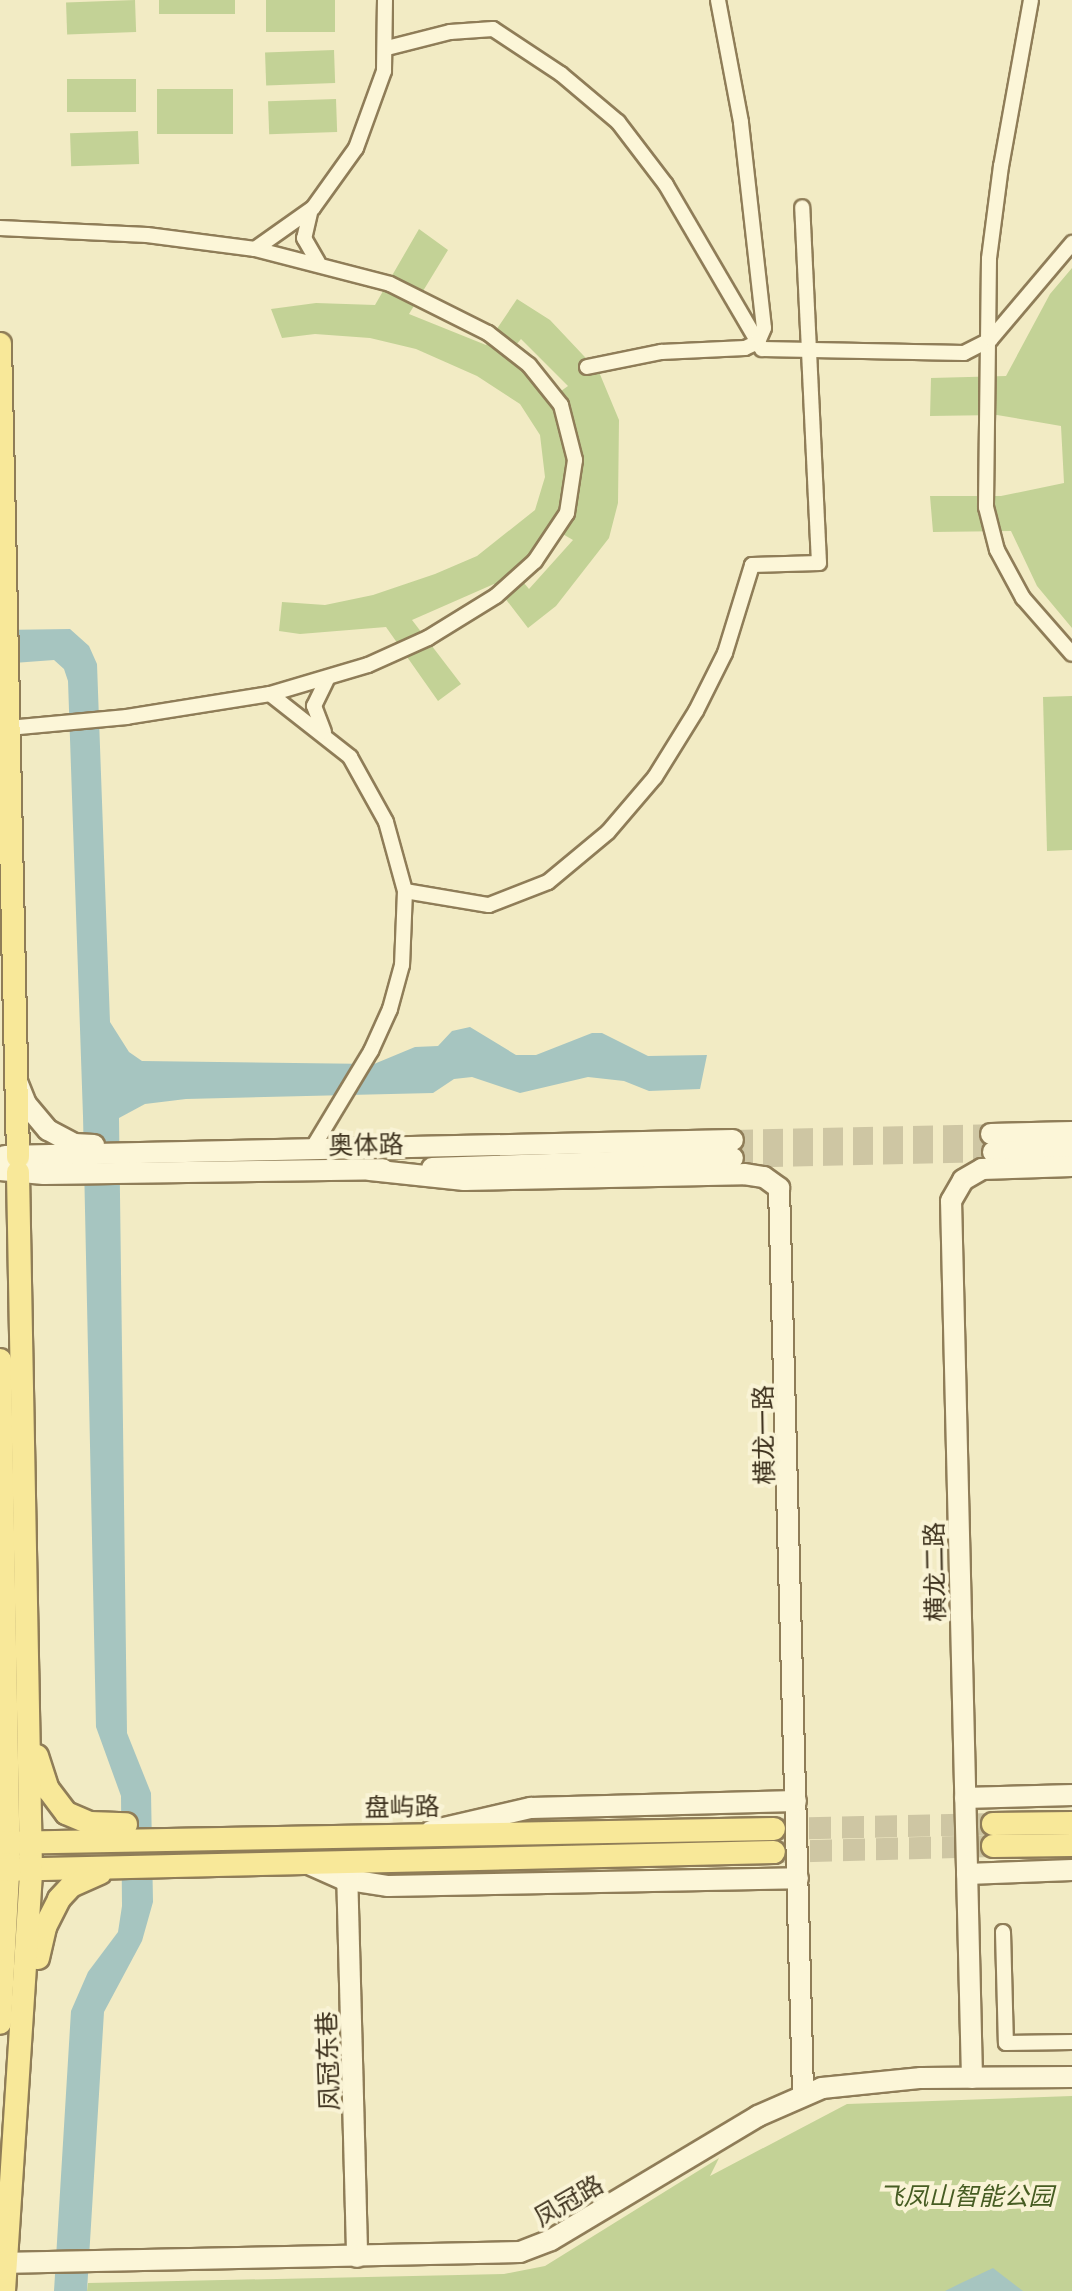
<!DOCTYPE html>
<html>
<head>
<meta charset="utf-8">
<style>
  body { margin:0 }
  #map { position:relative; width:1072px; height:2291px; overflow:hidden; background:#f2ebc4; font-family:"Playfair Display","Noto Sans SC",serif }
  div>[style] { position:absolute }
  .green>* { inset:0; background:#c3d296; transform-origin:0 0 }
  .water>* { inset:0; background:#a6c5c0 }
  .secondary-tunnel>* { height:20px; margin-top:-10px; transform-origin:0; background:repeating-linear-gradient(90deg,#cec6a3 0 20px,transparent 0 30px) }
  .primary-tunnel>* { height:22px; margin-top:-11px; transform-origin:0; background:repeating-linear-gradient(90deg,#cec6a3 0 22px,transparent 0 33px) }
  .roads { filter:drop-shadow(2px 0 #8f7d58) drop-shadow(-2px 0 #8f7d58) drop-shadow(0 2px #8f7d58) drop-shadow(0 -2px #8f7d58) }
  .street>* { height:14px; margin:-7px; padding:0 7px; transform-origin:7px; border-radius:7px; background:#fcf6d8 }
  .secondary>* { height:20px; margin:-10px; padding:0 10px; transform-origin:10px; border-radius:10px; background:#fcf6d8 }
  .primary>* { height:22px; margin:-11px; padding:0 11px; transform-origin:11px; border-radius:11px; background:#f8e899 }
  span { translate:-50% -50%; white-space:nowrap; text-align:center; line-height:1.15; -webkit-text-stroke:8px #f9f3d5; paint-order:stroke }
  .street-label { font-size:25px; color:#3e321e }
  .park-label { font-size:25px; color:#465c22; font-style:italic }
</style>
</head>
<body>
<div id="map">
  <div class="green">
    <div style="left:135px;top:0;width:32px;height:69px;rotate:88deg"></div>
    <div style="left:159px;top:0;width:76px;height:14px"></div>
    <div style="left:266px;top:0;width:69px;height:32px"></div>
    <div style="left:334px;top:50px;width:33px;height:69px;rotate:88deg"></div>
    <div style="left:136px;top:79px;width:33px;height:69px;rotate:90deg"></div>
    <div style="left:157px;top:89px;width:76px;height:45px"></div>
    <div style="left:336px;top:99px;width:33px;height:68px;rotate:88deg"></div>
    <div style="left:138px;top:131px;width:33px;height:68px;rotate:88deg"></div>
    <div style="clip-path:polygon(evenodd,419px 229px,448px 250px,409px 314px,486px 345px,517px 299px,550px 320px,599px 372px,619px 420px,618px 503px,609px 538px,556px 606px,528px 628px,494px 584px,412px 620px,461px 684px,438px 701px,386px 627px,300px 634px,279px 631px,282px 602px,325px 605px,373px 595px,435px 574px,477px 556px,535px 510px,545px 477px,540px 435px,520px 404px,477px 376px,416px 349px,370px 338px,315px 334px,282px 338px,271px 309px,316px 303px,375px 305px,419px 229px,521px 339px,568px 386px,550px 399px,528px 372px,507px 356px,521px 339px,419px 229px,554px 529px,573px 540px,529px 589px,513px 570px,554px 529px)"></div>
    <div style="clip-path:polygon(1072px 268px,1072px 628px,1037px 586px,1011px 531px,933px 532px,930px 496px,1001px 496px,1064px 483px,1061px 426px,997px 415px,930px 416px,931px 378px,1006px 376px,1050px 294px)"></div>
    <div style="clip-path:polygon(1072px 696px,1072px 850px,1047px 851px,1043px 697px)"></div>
    <div style="clip-path:polygon(1072px 2096px,1072px 2291px,87px 2291px,88px 2283px,504px 2274px,545px 2266px,719px 2158px,710px 2176px,847px 2104px)"></div>
  </div>
  <div class="water">
    <div style="clip-path:polygon(70px 629px,89px 646px,97px 664px,110px 1022px,129px 1052px,142px 1061px,374px 1064px,415px 1047px,438px 1046px,452px 1031px,470px 1027px,516px 1055px,536px 1055px,592px 1033px,602px 1033px,648px 1056px,707px 1055px,700px 1089px,649px 1091px,624px 1081px,588px 1077px,520px 1093px,472px 1077px,454px 1079px,433px 1093px,186px 1099px,145px 1104px,119px 1118px,127px 1733px,151px 1793px,153px 1902px,142px 1941px,104px 2012px,87px 2291px,54px 2291px,71px 2011px,88px 1972px,118px 1932px,122px 1906px,121px 1796px,96px 1727px,83px 1116px,68px 681px,64px 669px,54px 660px,0 664px,0 630px)"></div>
    <div style="clip-path:polygon(993px 2268px,1023px 2291px,945px 2291px,959px 2284px)"></div>
  </div>
  <div class="secondary-tunnel">
    <div style="left:733px;top:1140px;width:258px;rotate:-1.3deg"></div>
    <div style="left:733px;top:1158px;width:260px;rotate:-1.3deg"></div>
  </div>
  <div class="primary-tunnel">
    <div style="left:776px;top:1829px;width:217px;rotate:-1.3deg"></div>
    <div style="left:777px;top:1852px;width:216px;rotate:-1.6deg"></div>
  </div>
  <div class="roads">
    <div class="street">
      <div style="left:1031px;top:0;width:169px;rotate:100.2deg"></div>
      <div style="left:1001px;top:166px;width:94px;rotate:97.4deg"></div>
      <div style="left:989px;top:259px;width:248px;rotate:90.7deg"></div>
      <div style="left:986px;top:507px;width:44px;rotate:75.7deg"></div>
      <div style="left:997px;top:550px;width:55px;rotate:61.6deg"></div>
      <div style="left:1023px;top:598px;width:74px;rotate:48.8deg"></div>
      <div style="left:387px;top:48px;width:65px;rotate:-14.3deg"></div>
      <div style="left:450px;top:32px;width:43px;rotate:-4deg"></div>
      <div style="left:493px;top:29px;width:82px;rotate:33.5deg"></div>
      <div style="left:561px;top:74px;width:75px;rotate:40.1deg"></div>
      <div style="left:618px;top:122px;width:79px;rotate:52.7deg"></div>
      <div style="left:666px;top:185px;width:190px;rotate:59.7deg"></div>
      <div style="left:762px;top:349px;width:202px;rotate:1.1deg"></div>
      <div style="left:964px;top:353px;width:30px;rotate:-27deg"></div>
      <div style="left:991px;top:339px;width:126px;rotate:-49.8deg"></div>
      <div style="left:310px;top:213px;width:26px;rotate:103deg"></div>
      <div style="left:304px;top:238px;width:28px;rotate:60deg"></div>
      <div style="left:0;top:228px;width:147px;rotate:2.7deg"></div>
      <div style="left:147px;top:235px;width:109px;rotate:7.4deg"></div>
      <div style="left:255px;top:249px;width:139px;rotate:14.5deg"></div>
      <div style="left:390px;top:284px;width:110px;rotate:26.6deg"></div>
      <div style="left:488px;top:333px;width:52px;rotate:38deg"></div>
      <div style="left:529px;top:365px;width:51px;rotate:51.3deg"></div>
      <div style="left:561px;top:405px;width:57px;rotate:75.7deg"></div>
      <div style="left:575px;top:460px;width:54px;rotate:98.6deg"></div>
      <div style="left:567px;top:513px;width:58px;rotate:123.7deg"></div>
      <div style="left:535px;top:561px;width:52px;rotate:138.1deg"></div>
      <div style="left:496px;top:596px;width:80px;rotate:148.3deg"></div>
      <div style="left:428px;top:638px;width:66px;rotate:155.8deg"></div>
      <div style="left:368px;top:665px;width:102px;rotate:163.5deg"></div>
      <div style="left:270px;top:694px;width:145px;rotate:170.9deg"></div>
      <div style="left:127px;top:717px;width:119px;rotate:174.7deg"></div>
      <div style="left:255px;top:249px;width:71px;rotate:-35.3deg"></div>
      <div style="left:313px;top:208px;width:74px;rotate:-54.4deg"></div>
      <div style="left:356px;top:148px;width:82px;rotate:-70deg"></div>
      <div style="left:384px;top:71px;width:71px;rotate:-89.2deg"></div>
      <div style="left:587px;top:367px;width:76px;rotate:-11.5deg"></div>
      <div style="left:661px;top:352px;width:84px;rotate:-2.7deg"></div>
      <div style="left:745px;top:348px;width:14px;rotate:-25deg"></div>
      <div style="left:758px;top:342px;width:15px;rotate:-67deg"></div>
      <div style="left:764px;top:328px;width:207px;rotate:-96.4deg"></div>
      <div style="left:741px;top:122px;width:124px;rotate:-100.7deg"></div>
      <div style="left:270px;top:694px;width:102px;rotate:38.2deg"></div>
      <div style="left:350px;top:757px;width:74px;rotate:61deg"></div>
      <div style="left:386px;top:822px;width:72px;rotate:74.6deg"></div>
      <div style="left:405px;top:891px;width:74px;rotate:92.3deg"></div>
      <div style="left:402px;top:965px;width:46px;rotate:105.3deg"></div>
      <div style="left:390px;top:1009px;width:46px;rotate:114.3deg"></div>
      <div style="left:371px;top:1051px;width:112px;rotate:121.1deg"></div>
      <div style="left:324px;top:732px;width:28px;rotate:-111deg"></div>
      <div style="left:314px;top:706px;width:30px;rotate:-64deg"></div>
      <div style="left:405px;top:891px;width:85px;rotate:9.5deg"></div>
      <div style="left:489px;top:905px;width:63px;rotate:-21.3deg"></div>
      <div style="left:548px;top:882px;width:78px;rotate:-39.8deg"></div>
      <div style="left:608px;top:832px;width:72px;rotate:-49.5deg"></div>
      <div style="left:655px;top:777px;width:78px;rotate:-58.2deg"></div>
      <div style="left:696px;top:711px;width:65px;rotate:-63.4deg"></div>
      <div style="left:725px;top:653px;width:92px;rotate:-72.9deg"></div>
      <div style="left:752px;top:565px;width:67px;rotate:-1.7deg"></div>
      <div style="left:819px;top:563px;width:356px;rotate:-92.7deg"></div>
      <div style="left:1003px;top:1932px;width:111px;rotate:88.5deg"></div>
      <div style="left:1006px;top:2043px;width:66px;rotate:-0.9deg"></div>
    </div>
    <div class="secondary">
      <div style="left:18px;top:1084px;width:22px;rotate:68deg"></div>
      <div style="left:26px;top:1104px;width:34px;rotate:50deg"></div>
      <div style="left:48px;top:1130px;width:30px;rotate:28deg"></div>
      <div style="left:74px;top:1144px;width:20px;rotate:3deg"></div>
      <div style="left:991px;top:1134px;width:81px;rotate:-1.4deg"></div>
      <div style="left:993px;top:1152px;width:79px;rotate:-1.5deg"></div>
      <div style="left:5px;top:1156px;width:728px;rotate:-1.26deg"></div>
      <div style="left:432px;top:1168px;width:301px;rotate:-1.9deg"></div>
      <div style="left:0;top:1170px;width:44px;rotate:5.2deg"></div>
      <div style="left:44px;top:1174px;width:339px;rotate:-0.8deg"></div>
      <div style="left:370px;top:1170px;width:95px;rotate:6.1deg"></div>
      <div style="left:464px;top:1180px;width:280px;rotate:-1.2deg"></div>
      <div style="left:744px;top:1174px;width:20px;rotate:9deg"></div>
      <div style="left:764px;top:1177px;width:19px;rotate:36deg"></div>
      <div style="left:779px;top:1188px;width:907px;rotate:88.48deg"></div>
      <div style="left:965px;top:1798px;width:107px;rotate:-1.6deg"></div>
      <div style="left:431px;top:1831px;width:103px;rotate:-13deg"></div>
      <div style="left:531px;top:1808px;width:265px;rotate:-1.5deg"></div>
      <div style="left:309px;top:1864px;width:37px;rotate:24deg"></div>
      <div style="left:343px;top:1879px;width:46px;rotate:8.8deg"></div>
      <div style="left:388px;top:1886px;width:410px;rotate:-1.1deg"></div>
      <div style="left:347px;top:1869px;width:388px;rotate:88.5deg"></div>
      <div style="left:967px;top:1874px;width:105px;rotate:-2.2deg"></div>
      <div style="left:972px;top:2078px;width:877px;rotate:-91.37deg"></div>
      <div style="left:951px;top:1201px;width:24px;rotate:-60deg"></div>
      <div style="left:963px;top:1180px;width:22px;rotate:-30deg"></div>
      <div style="left:982px;top:1169px;width:90px;rotate:-1.9deg"></div>
      <div style="left:0;top:2263px;width:520px;rotate:-1.21deg"></div>
      <div style="left:520px;top:2252px;width:33px;rotate:-21deg"></div>
      <div style="left:551px;top:2240px;width:241px;rotate:-30.9deg"></div>
      <div style="left:758px;top:2116px;width:70px;rotate:-23.6deg"></div>
      <div style="left:822px;top:2088px;width:100px;rotate:-5.8deg"></div>
      <div style="left:921px;top:2078px;width:151px;rotate:-0.4deg"></div>
    </div>
    <div class="primary">
      <div style="left:0;top:344px;width:813px;rotate:88.73deg"></div>
      <div style="left:0;top:1360px;width:496px;rotate:89deg"></div>
      <div style="left:9px;top:1856px;width:167px;rotate:93.1deg"></div>
      <div style="left:37px;top:1756px;width:35px;rotate:72deg"></div>
      <div style="left:48px;top:1789px;width:30px;rotate:53deg"></div>
      <div style="left:66px;top:1813px;width:26px;rotate:23deg"></div>
      <div style="left:90px;top:1823px;width:36px;rotate:2deg"></div>
      <div style="left:993px;top:1824px;width:79px;rotate:-0.7deg"></div>
      <div style="left:0;top:1843px;width:774px;rotate:-1.04deg"></div>
      <div style="left:993px;top:1846px;width:79px;rotate:-0.7deg"></div>
      <div style="left:0;top:1870px;width:774px;rotate:-1.33deg"></div>
      <div style="left:38px;top:1958px;width:32px;rotate:-77deg"></div>
      <div style="left:45px;top:1927px;width:31px;rotate:-63deg"></div>
      <div style="left:59px;top:1899px;width:18px;rotate:-47deg"></div>
      <div style="left:71px;top:1886px;width:32px;rotate:-24deg"></div>
      <div style="left:4px;top:2291px;width:422px;rotate:-86.3deg"></div>
      <div style="left:31px;top:1870px;width:698px;rotate:-91.07deg"></div>
    </div>
  </div>
  <div class="street-label">
    <span style="left:366px;top:1144px;rotate:-1deg">奥体路</span>
    <span style="left:763px;top:1435px;rotate:-91deg">横龙一路</span>
    <span style="left:934px;top:1572px;rotate:-91deg">横龙二路</span>
    <span style="left:402px;top:1806px;rotate:-1deg">盘屿路</span>
    <span style="left:327px;top:2061px;rotate:-92deg">凤冠东巷</span>
    <span style="left:568px;top:2200px;rotate:-30deg">凤冠路</span>
  </div>
  <div class="park-label">
    <span style="left:966px;top:2195px">飞凤山智能公园</span>
  </div>
</div>
</body>
</html>
